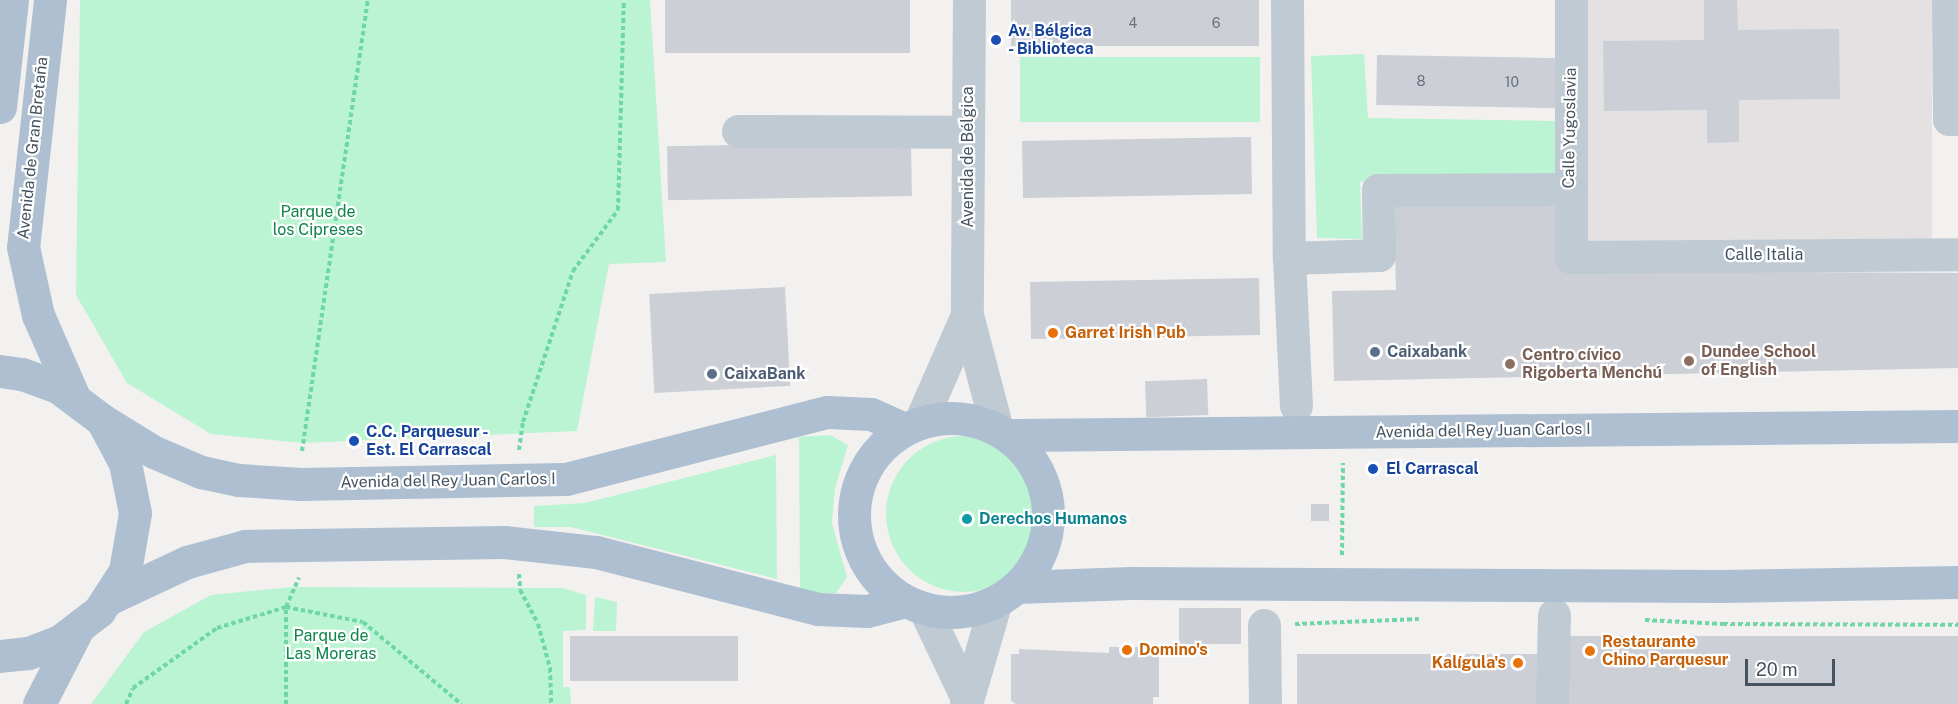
<!DOCTYPE html>
<html>
<head>
<meta charset="utf-8">
<style>
  body { margin:0 }
  #map { position:relative; width:1958px; height:704px; overflow:hidden; background:#f3f0f0; font-family:"Public Sans",sans-serif }
  div>[style] { position:absolute }
  .education>* { inset:0; background:#e4e1e2; transform-origin:0 0 }
  .green>* { inset:0; background:#bbf4d2; transform-origin:0 0 }
  .round { border-radius:50% }
  .building>* { inset:0; background:#cccfd6; transform-origin:0 0 }
  .path>* { height:4px; margin-top:-2px; transform-origin:0; background:repeating-linear-gradient(90deg,#6fd6a6 0 4.5px,transparent 0 7.5px) }
  .minor>* { height:33px; margin:-16.5px; padding:0 16.5px; transform-origin:16.5px; border-radius:16.5px; background:#bfcad3 }
  .major>* { height:33px; margin:-16.5px; padding:0 16.5px; transform-origin:16.5px; border-radius:16.5px; background:#adbfd1 }
  .major>.ring { margin:-16.5px; padding:0; box-sizing:content-box; background:none; border:33px solid #adbfd1; border-radius:50% }
  .dots>* { width:16px; height:16px; translate:-50% -50%; box-sizing:border-box; border:3px solid #fff; border-radius:50% }
  span { translate:-50% -50%; white-space:nowrap; text-align:center; line-height:1.15; -webkit-text-stroke:4.5px #fff; paint-order:stroke }
  .number-label { font-size:14px; color:#68727e }
  .number-label span { -webkit-text-stroke-width:0 }
  .transit-label { font-size:16px; color:#164399; font-weight:700 }
  .left { translate:0 -50%; text-align:left }
  .street-label { font-size:16px; color:#465360 }
  .park-label { font-size:16px; color:#0e844c }
  .food-label { font-size:16px; color:#c56008; font-weight:700 }
  .right { translate:-100% -50%; text-align:right }
  .service-label { font-size:16px; color:#4e5e75; font-weight:700 }
  .education-label { font-size:16px; color:#785e54; font-weight:700 }
  .culture-label { font-size:16px; color:#0d838f; font-weight:700 }
  .scale { position:absolute; left:1745px; top:659px; width:90px; height:27px; box-sizing:border-box; border:3px solid #465360; border-top:0; padding-left:8px; font-size:18px; line-height:21px; white-space:nowrap; color:#465360; -webkit-text-stroke:4px #fff; paint-order:stroke }
</style>
</head>
<body>
<div id="map">
  <div class="education">
    <div style="left:1577px;top:0;width:355px;height:243px"></div>
  </div>
  <div class="green">
    <div style="clip-path:polygon(80px 0,650px 0,666px 262px,609px 264px,577px 431px,303px 443px,211px 434px,127px 383px,76px 295px)"></div>
    <div style="clip-path:polygon(1364px 54px,1368px 118px,1556px 121px,1556px 179px,1360px 182px,1362px 239px,1317px 238px,1311px 56px)"></div>
    <div style="left:1020px;top:57px;width:240px;height:65px"></div>
    <div style="clip-path:polygon(830px 435px,848px 445px,835px 488px,832px 523px,847px 577px,836px 593px,800px 593px,799px 437px)"></div>
    <div class="round" style="left:886px;top:436px;width:156px;height:156px"></div>
    <div style="clip-path:polygon(776px 455px,777px 579px,571px 527px,534px 527px,534px 506px,585px 503px)"></div>
    <div style="clip-path:polygon(292px 587px,563px 588px,586px 595px,586px 630px,563px 631px,563px 687px,570px 687px,571px 704px,91px 704px,144px 632px,211px 595px)"></div>
    <div style="clip-path:polygon(595px 597px,617px 602px,616px 631px,593px 631px)"></div>
  </div>
  <div class="building">
    <div style="left:665px;top:0;width:245px;height:53px"></div>
    <div style="left:1011px;top:0;width:248px;height:46px"></div>
    <div style="clip-path:polygon(1704px 0,1737px 0,1738px 30px,1839px 29px,1840px 99px,1739px 100px,1739px 142px,1707px 143px,1707px 110px,1604px 111px,1603px 41px,1704px 40px)"></div>
    <div style="left:1377px;top:55px;width:181px;height:50px;rotate:1deg"></div>
    <div style="left:1251px;top:137px;width:57px;height:229px;rotate:89deg"></div>
    <div style="left:911px;top:142px;width:54px;height:244px;rotate:89deg"></div>
    <div style="clip-path:polygon(1562px 198px,1564px 271px,1958px 273px,1958px 368px,1334px 381px,1332px 291px,1396px 290px,1394px 202px)"></div>
    <div style="left:1259px;top:278px;width:57px;height:229px;rotate:89deg"></div>
    <div style="left:785px;top:287px;width:99px;height:136px;rotate:87deg"></div>
    <div style="left:1207px;top:379px;width:36px;height:62px;rotate:88deg"></div>
    <div style="left:1311px;top:504px;width:18px;height:17px"></div>
    <div style="left:1179px;top:608px;width:62px;height:36px"></div>
    <div style="left:738px;top:636px;width:45px;height:168px;rotate:90deg"></div>
    <div style="left:1958px;top:636px;width:68px;height:391px;rotate:90deg"></div>
    <div style="clip-path:polygon(1109px 647px,1154px 647px,1154px 654px,1159px 654px,1159px 697px,1153px 697px,1153px 704px,1016px 704px,1011px 701px,1011px 654px,1019px 654px,1019px 649px,1109px 653px)"></div>
    <div style="left:1297px;top:654px;width:249px;height:50px"></div>
  </div>
  <div class="path">
    <div style="left:519px;top:450px;width:28px;rotate:-82deg"></div>
    <div style="left:523px;top:422px;width:159px;rotate:-71.7deg"></div>
    <div style="left:573px;top:271px;width:76px;rotate:-53.6deg"></div>
    <div style="left:618px;top:210px;width:210px;rotate:-88.4deg"></div>
    <div style="left:302px;top:451px;width:456px;rotate:-81.7deg"></div>
    <div style="left:1342px;top:555px;width:92px;rotate:-89.4deg"></div>
    <div style="left:519px;top:574px;width:16px;rotate:86deg"></div>
    <div style="left:520px;top:590px;width:38px;rotate:62deg"></div>
    <div style="left:538px;top:624px;width:46px;rotate:74.7deg"></div>
    <div style="left:550px;top:668px;width:36px;rotate:88deg"></div>
    <div style="left:1645px;top:620px;width:78px;rotate:2.9deg"></div>
    <div style="left:1723px;top:624px;width:235px;rotate:0.2deg"></div>
    <div style="left:1295px;top:624px;width:124px;rotate:-2.3deg"></div>
    <div style="left:126px;top:704px;width:17px;rotate:-66deg"></div>
    <div style="left:133px;top:688px;width:103px;rotate:-35.5deg"></div>
    <div style="left:217px;top:628px;width:72px;rotate:-16.9deg"></div>
    <div style="left:286px;top:607px;width:78px;rotate:11deg"></div>
    <div style="left:363px;top:622px;width:128px;rotate:39.9deg"></div>
    <div style="left:286px;top:704px;width:97px;rotate:-90deg"></div>
    <div style="left:286px;top:607px;width:32px;rotate:-66deg"></div>
  </div>
  <div class="minor">
    <div style="left:969px;top:0;width:315px;rotate:90.4deg"></div>
    <div style="left:967px;top:315px;width:118px;rotate:75.3deg"></div>
    <div style="left:1287px;top:0;width:258px;rotate:89.6deg"></div>
    <div style="left:1289px;top:258px;width:148px;rotate:87.3deg"></div>
    <div style="left:1571px;top:0;width:257px;rotate:90deg"></div>
    <div style="left:1571px;top:257px;width:387px;rotate:-0.4deg"></div>
    <div style="left:1948px;top:0;width:119px;rotate:89.5deg"></div>
    <div style="left:1949px;top:119px;width:9px"></div>
    <div style="left:738px;top:131px;width:230px;rotate:0.2deg"></div>
    <div style="left:1289px;top:258px;width:90px;rotate:-1.9deg"></div>
    <div style="left:1379px;top:255px;width:65px;rotate:-90.9deg"></div>
    <div style="left:1378px;top:190px;width:191px;rotate:-0.3deg"></div>
    <div style="left:920px;top:422px;width:117px;rotate:-66.3deg"></div>
    <div style="left:924px;top:608px;width:98px;rotate:64.5deg"></div>
    <div style="left:1264px;top:625px;width:79px;rotate:89.3deg"></div>
    <div style="left:966px;top:704px;width:107px;rotate:-73.8deg"></div>
    <div style="left:1552px;top:704px;width:89px;rotate:-88.7deg"></div>
  </div>
  <div class="major">
    <div style="left:50px;top:0;width:248px;rotate:96.2deg"></div>
    <div style="left:23px;top:247px;width:70px;rotate:77.6deg"></div>
    <div style="left:38px;top:315px;width:87px;rotate:66.4deg"></div>
    <div style="left:0;top:107px;width:108px;rotate:-83.6deg"></div>
    <div style="left:0;top:371px;width:22px;rotate:8deg"></div>
    <div style="left:22px;top:374px;width:38px;rotate:20deg"></div>
    <div style="left:58px;top:387px;width:55px;rotate:36.9deg"></div>
    <div style="left:102px;top:420px;width:49px;rotate:61.9deg"></div>
    <div style="left:125px;top:463px;width:51px;rotate:78.7deg"></div>
    <div style="left:135px;top:513px;width:59px;rotate:99.8deg"></div>
    <div style="left:125px;top:571px;width:48px;rotate:123deg"></div>
    <div style="left:99px;top:611px;width:49px;rotate:142.4deg"></div>
    <div style="left:60px;top:641px;width:34px;rotate:159deg"></div>
    <div style="left:28px;top:653px;width:28px;rotate:174deg"></div>
    <div class="ring" style="left:854px;top:418px;width:161px;height:161px"></div>
    <div style="left:102px;top:420px;width:61px;rotate:31.6deg"></div>
    <div style="left:154px;top:452px;width:51px;rotate:23.1deg"></div>
    <div style="left:201px;top:472px;width:39px;rotate:12deg"></div>
    <div style="left:239px;top:480px;width:62px;rotate:3.7deg"></div>
    <div style="left:301px;top:484px;width:265px;rotate:-1.1deg"></div>
    <div style="left:566px;top:479px;width:269px;rotate:-14.4deg"></div>
    <div style="left:827px;top:412px;width:44px;rotate:2.6deg"></div>
    <div style="left:871px;top:414px;width:36px;rotate:24deg"></div>
    <div style="left:1008px;top:435px;width:950px;rotate:-0.54deg"></div>
    <div style="left:1017px;top:587px;width:114px;rotate:-2deg"></div>
    <div style="left:1131px;top:583px;width:592px;rotate:0.29deg"></div>
    <div style="left:1723px;top:586px;width:235px;rotate:-1deg"></div>
    <div style="left:110px;top:598px;width:85px;rotate:-25.1deg"></div>
    <div style="left:187px;top:562px;width:60px;rotate:-15.4deg"></div>
    <div style="left:245px;top:546px;width:259px;rotate:-0.9deg"></div>
    <div style="left:504px;top:542px;width:93px;rotate:6.2deg"></div>
    <div style="left:596px;top:552px;width:229px;rotate:14.4deg"></div>
    <div style="left:818px;top:609px;width:49px;rotate:2.3deg"></div>
    <div style="left:867px;top:611px;width:40px;rotate:-14.4deg"></div>
    <div style="left:39px;top:704px;width:81px;rotate:-62.8deg"></div>
  </div>
  <div class="dots">
    <div style="left:996px;top:40px;background:#1a4fb4"></div>
    <div style="left:1053px;top:333px;background:#e8710a"></div>
    <div style="left:1375px;top:352px;background:#5c6f8a"></div>
    <div style="left:1689px;top:361px;background:#8d6e63"></div>
    <div style="left:1510px;top:364px;background:#8d6e63"></div>
    <div style="left:712px;top:374px;background:#5c6f8a"></div>
    <div style="left:354px;top:441px;background:#1a4fb4"></div>
    <div style="left:1373px;top:469px;background:#1a4fb4"></div>
    <div style="left:967px;top:519px;background:#0f9aa8"></div>
    <div style="left:1127px;top:650px;background:#e8710a"></div>
    <div style="left:1590px;top:651px;background:#e8710a"></div>
    <div style="left:1518px;top:663px;background:#e8710a"></div>
  </div>
  <div class="number-label">
    <span style="left:1133px;top:23px">4</span>
    <span style="left:1216px;top:23px">6</span>
    <span style="left:1421px;top:81px">8</span>
    <span style="left:1512px;top:82px">10</span>
  </div>
  <div class="transit-label">
    <span class="left" style="left:1008px;top:40px">Av. Bélgica<br>- Biblioteca</span>
    <span class="left" style="left:366px;top:441px">C.C. Parquesur -<br>Est. El Carrascal</span>
    <span class="left" style="left:1386px;top:469px">El Carrascal</span>
  </div>
  <div class="street-label">
    <span style="left:1570px;top:128px;rotate:-89deg">Calle Yugoslavia</span>
    <span style="left:33px;top:148px;rotate:-84deg">Avenida de Gran Bretaña</span>
    <span style="left:968px;top:157px;rotate:-90deg">Avenida de Bélgica</span>
    <span style="left:1764px;top:255px">Calle Italia</span>
    <span style="left:1483px;top:431px;rotate:-1deg">Avenida del Rey Juan Carlos I</span>
    <span style="left:448px;top:481px;rotate:-1deg">Avenida del Rey Juan Carlos I</span>
  </div>
  <div class="park-label">
    <span style="left:318px;top:221px">Parque de<br>los Cipreses</span>
    <span style="left:331px;top:645px">Parque de<br>Las Moreras</span>
  </div>
  <div class="food-label">
    <span class="left" style="left:1065px;top:333px">Garret Irish Pub</span>
    <span class="left" style="left:1602px;top:651px">Restaurante<br>Chino Parquesur</span>
    <span class="left" style="left:1139px;top:650px">Domino's</span>
    <span class="right" style="left:1506px;top:663px">Kalígula's</span>
  </div>
  <div class="service-label">
    <span class="left" style="left:1387px;top:352px">Caixabank</span>
    <span class="left" style="left:724px;top:374px">CaixaBank</span>
  </div>
  <div class="education-label">
    <span class="left" style="left:1701px;top:361px">Dundee School<br>of English</span>
    <span class="left" style="left:1522px;top:364px">Centro cívico<br>Rigoberta Menchú</span>
  </div>
  <div class="culture-label">
    <span class="left" style="left:979px;top:519px">Derechos Humanos</span>
  </div>
  <div class="scale">20 m</div>
</div>
</body>
</html>
